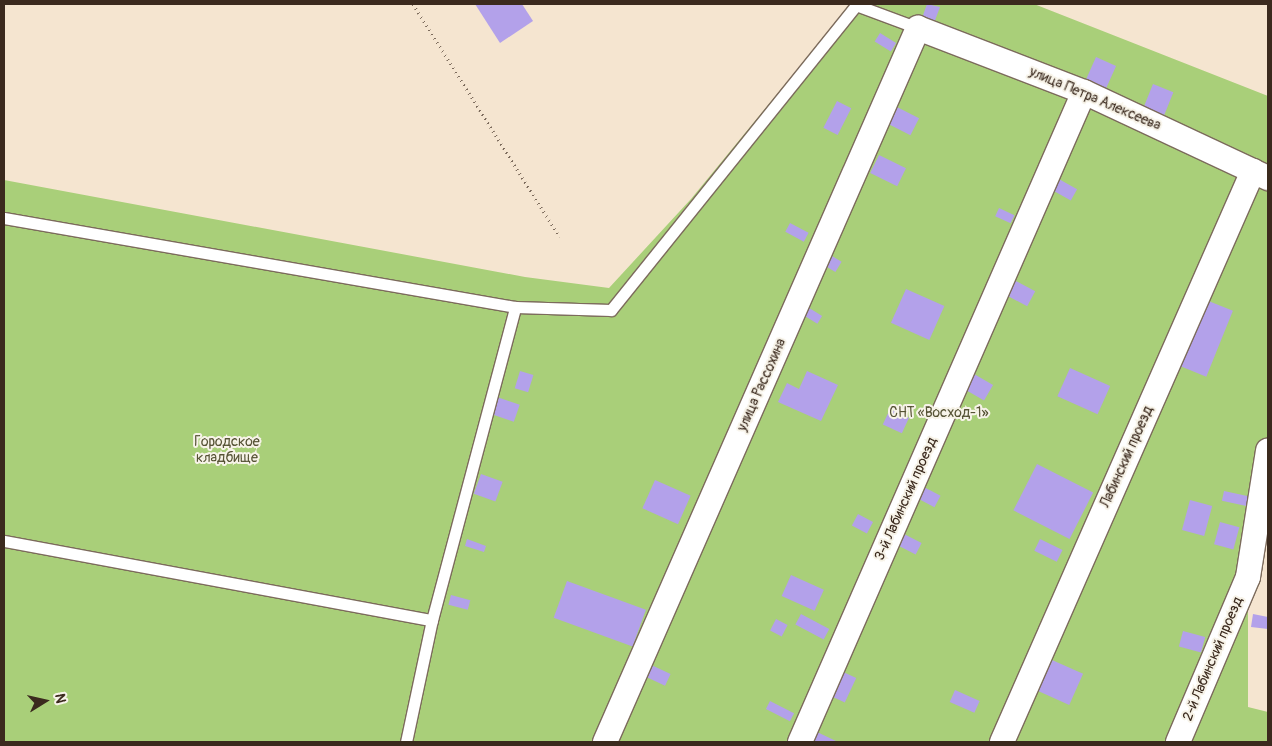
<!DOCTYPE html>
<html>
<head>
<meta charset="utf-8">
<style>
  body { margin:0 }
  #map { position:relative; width:1272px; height:746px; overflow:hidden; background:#f5e5d0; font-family:Pangolin,sans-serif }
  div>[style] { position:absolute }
  .green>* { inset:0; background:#a9cf79 }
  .building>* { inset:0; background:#b3a1ea; transform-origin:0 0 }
  .path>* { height:3px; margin-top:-1.5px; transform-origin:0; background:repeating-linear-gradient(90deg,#7c6b5c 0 1px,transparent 0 5px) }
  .roads { filter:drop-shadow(1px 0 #7c6b5c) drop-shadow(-1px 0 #7c6b5c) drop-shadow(0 1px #7c6b5c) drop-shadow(0 -1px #7c6b5c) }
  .lane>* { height:11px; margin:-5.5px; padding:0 5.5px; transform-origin:5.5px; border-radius:5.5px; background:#fff }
  .street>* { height:24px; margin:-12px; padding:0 12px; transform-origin:12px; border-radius:12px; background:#fff }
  span { translate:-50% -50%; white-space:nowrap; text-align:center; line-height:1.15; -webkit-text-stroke:4px #f7f3e8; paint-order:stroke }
  .street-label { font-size:14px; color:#3b2a1e }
  .park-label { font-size:14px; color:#565335 }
  .frame { position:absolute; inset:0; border:5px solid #3b2a1e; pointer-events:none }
  .north { position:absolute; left:20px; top:676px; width:50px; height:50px; -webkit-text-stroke:4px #f7f3e8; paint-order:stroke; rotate:80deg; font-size:14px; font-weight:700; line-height:20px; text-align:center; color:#3b2a1e }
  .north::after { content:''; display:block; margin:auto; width:18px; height:22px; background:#3b2a1e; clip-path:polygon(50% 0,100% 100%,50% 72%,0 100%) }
</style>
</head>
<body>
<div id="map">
  <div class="green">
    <div style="clip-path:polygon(851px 4px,1034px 4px,1268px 96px,1268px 451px,1248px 577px,1248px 707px,1268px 712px,1268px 742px,4px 742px,4px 180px,525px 277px,609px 288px,691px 199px)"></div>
  </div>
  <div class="building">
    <div style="clip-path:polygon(475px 4px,522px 4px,533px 21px,500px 43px)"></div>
    <div style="clip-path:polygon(927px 4px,940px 7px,934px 23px,922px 18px)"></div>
    <div style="left:880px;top:33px;width:19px;height:10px;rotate:32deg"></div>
    <div style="left:1096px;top:57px;width:22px;height:30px;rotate:24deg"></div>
    <div style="left:1153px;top:84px;width:22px;height:29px;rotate:22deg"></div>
    <div style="left:837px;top:101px;width:16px;height:30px;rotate:27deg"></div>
    <div style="left:895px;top:106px;width:27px;height:19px;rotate:27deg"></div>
    <div style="left:879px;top:155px;width:30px;height:20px;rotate:26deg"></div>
    <div style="left:1057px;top:178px;width:23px;height:13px;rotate:29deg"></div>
    <div style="left:999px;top:208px;width:17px;height:9px;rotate:25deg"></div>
    <div style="left:790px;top:223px;width:21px;height:10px;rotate:28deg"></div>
    <div style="left:827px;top:253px;width:17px;height:12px;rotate:31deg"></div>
    <div style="left:1014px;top:280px;width:24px;height:17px;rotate:28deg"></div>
    <div style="left:906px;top:289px;width:42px;height:37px;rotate:24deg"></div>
    <div style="left:1206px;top:300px;width:29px;height:71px;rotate:22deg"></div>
    <div style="left:806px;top:306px;width:19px;height:9px;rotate:32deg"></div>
    <div style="left:1070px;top:368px;width:44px;height:31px;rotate:24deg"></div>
    <div style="left:520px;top:371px;width:14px;height:18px;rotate:17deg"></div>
    <div style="clip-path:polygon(807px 371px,838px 385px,821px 421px,778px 402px,787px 383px,799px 389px)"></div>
    <div style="left:974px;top:374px;width:22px;height:18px;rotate:30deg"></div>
    <div style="left:497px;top:397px;width:24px;height:18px;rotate:19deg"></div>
    <div style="left:890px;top:409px;width:21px;height:17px;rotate:25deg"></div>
    <div style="left:1037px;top:464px;width:63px;height:52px;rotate:27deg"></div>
    <div style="left:481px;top:474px;width:23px;height:21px;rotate:20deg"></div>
    <div style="left:655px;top:480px;width:39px;height:31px;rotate:24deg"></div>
    <div style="left:922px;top:486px;width:21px;height:13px;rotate:28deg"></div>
    <div style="left:1224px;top:491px;width:25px;height:10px;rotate:12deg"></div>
    <div style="left:1190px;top:500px;width:23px;height:31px;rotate:15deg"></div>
    <div style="left:858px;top:514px;width:17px;height:13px;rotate:28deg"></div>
    <div style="left:1220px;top:522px;width:20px;height:23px;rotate:15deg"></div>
    <div style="left:902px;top:533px;width:22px;height:13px;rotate:27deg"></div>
    <div style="clip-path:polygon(467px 539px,486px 546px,484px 552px,465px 546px)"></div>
    <div style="left:1040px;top:539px;width:25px;height:13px;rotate:26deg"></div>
    <div style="left:791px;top:575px;width:36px;height:23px;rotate:24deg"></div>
    <div style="left:567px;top:581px;width:84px;height:39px;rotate:20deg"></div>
    <div style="left:451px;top:595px;width:20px;height:10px;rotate:15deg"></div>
    <div style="left:801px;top:614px;width:32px;height:12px;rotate:28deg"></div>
    <div style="clip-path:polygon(1253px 614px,1268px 617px,1268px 629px,1251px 627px)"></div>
    <div style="left:776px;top:619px;width:13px;height:13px;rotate:27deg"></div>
    <div style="left:1183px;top:631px;width:23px;height:16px;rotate:15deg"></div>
    <div style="left:1052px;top:660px;width:34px;height:34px;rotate:24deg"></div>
    <div style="left:647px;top:663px;width:26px;height:13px;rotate:25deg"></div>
    <div style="left:839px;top:670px;width:19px;height:27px;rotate:25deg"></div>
    <div style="left:955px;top:690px;width:27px;height:13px;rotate:24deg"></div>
    <div style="left:770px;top:701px;width:27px;height:9px;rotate:27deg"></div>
    <div style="clip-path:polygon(815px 731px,838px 742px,810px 742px)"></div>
  </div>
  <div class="path">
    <div style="left:413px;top:4px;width:275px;rotate:57.8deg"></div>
  </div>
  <div class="roads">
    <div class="lane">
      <div style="left:4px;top:218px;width:519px;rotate:9.88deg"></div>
      <div style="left:515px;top:307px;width:96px;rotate:1.8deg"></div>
      <div style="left:611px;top:310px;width:391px;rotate:-51.2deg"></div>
      <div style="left:856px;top:5px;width:66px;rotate:20.4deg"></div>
      <div style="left:4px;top:541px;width:435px;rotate:10.5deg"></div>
      <div style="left:406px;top:742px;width:125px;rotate:-78deg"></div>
      <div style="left:432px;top:620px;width:324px;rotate:-75.1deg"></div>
    </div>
    <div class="street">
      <div style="left:605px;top:742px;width:780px;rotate:-66.33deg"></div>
      <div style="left:918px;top:28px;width:178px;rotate:21.1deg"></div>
      <div style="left:1084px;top:92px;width:203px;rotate:25.1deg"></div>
      <div style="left:800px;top:742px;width:709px;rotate:-66.4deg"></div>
      <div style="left:1002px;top:742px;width:624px;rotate:-66.27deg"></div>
      <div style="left:1178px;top:742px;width:179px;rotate:-67deg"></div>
      <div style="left:1248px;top:577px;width:128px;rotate:-81deg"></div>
    </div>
  </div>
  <div class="street-label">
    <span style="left:1095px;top:99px;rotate:23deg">улица Петра Алексеева</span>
    <span style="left:762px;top:385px;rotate:-66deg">улица Рассохина</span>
    <span style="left:1127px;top:457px;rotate:-66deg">Лабинский проезд</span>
    <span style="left:906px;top:499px;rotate:-66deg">3-й Лабинский проезд</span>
    <span style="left:1213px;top:659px;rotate:-67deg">2-й Лабинский проезд</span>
  </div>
  <div class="park-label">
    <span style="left:939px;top:413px">СНТ «Восход-1»</span>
    <span style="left:227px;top:450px">Городское<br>кладбище</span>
  </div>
  <div class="frame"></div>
  <div class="north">N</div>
</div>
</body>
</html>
